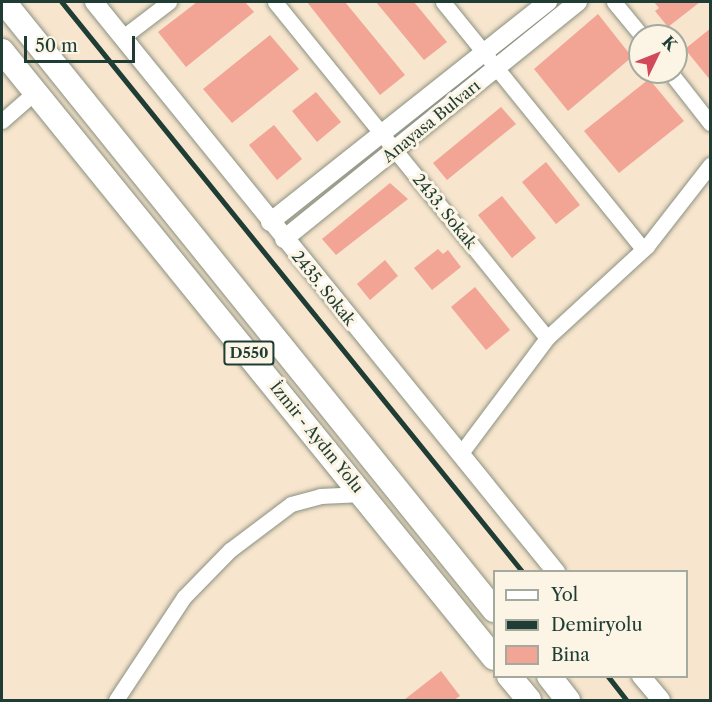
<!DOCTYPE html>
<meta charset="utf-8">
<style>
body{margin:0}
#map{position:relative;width:712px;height:702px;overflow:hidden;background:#f7e5cd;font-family:"Libre Caslon Text",serif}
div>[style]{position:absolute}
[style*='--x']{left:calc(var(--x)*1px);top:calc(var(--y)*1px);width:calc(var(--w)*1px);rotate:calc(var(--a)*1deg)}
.building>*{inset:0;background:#f2a495}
.roads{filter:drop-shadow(0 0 2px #8b9180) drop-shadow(0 0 2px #8b9180)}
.minor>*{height:15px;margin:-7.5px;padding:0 7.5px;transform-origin:7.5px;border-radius:7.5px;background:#fff}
.tertiary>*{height:18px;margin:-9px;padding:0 9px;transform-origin:9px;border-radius:9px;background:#fff}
.trunk>*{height:24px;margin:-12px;padding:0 12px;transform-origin:12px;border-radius:12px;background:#fff}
.rail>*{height:4.5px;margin:-2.25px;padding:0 2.25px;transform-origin:2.25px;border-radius:2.25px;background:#1f3d34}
span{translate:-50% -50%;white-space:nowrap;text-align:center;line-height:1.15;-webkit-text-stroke:6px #fcf5e5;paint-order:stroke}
.shield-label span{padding:2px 4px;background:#fcf5e5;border:2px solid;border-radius:4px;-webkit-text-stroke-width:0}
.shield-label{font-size:15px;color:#1f3d34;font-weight:700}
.street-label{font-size:16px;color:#1f3d34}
.frame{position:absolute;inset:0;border:3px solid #1f3d34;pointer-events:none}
.legend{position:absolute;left:493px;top:570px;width:195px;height:108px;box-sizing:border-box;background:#fcf5e5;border:2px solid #a4ab9e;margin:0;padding:8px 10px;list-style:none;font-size:18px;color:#1f3d34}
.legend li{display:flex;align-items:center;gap:12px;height:30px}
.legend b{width:30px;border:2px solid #a4ab9e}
.north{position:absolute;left:628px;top:24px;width:60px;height:60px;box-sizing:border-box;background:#fcf5e5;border:2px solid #a4ab9e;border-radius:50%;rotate:47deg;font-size:16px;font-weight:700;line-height:24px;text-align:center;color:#1f3d34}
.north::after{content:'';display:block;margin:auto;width:21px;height:27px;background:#d1495b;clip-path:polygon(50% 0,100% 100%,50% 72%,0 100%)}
.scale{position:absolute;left:24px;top:36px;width:111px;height:27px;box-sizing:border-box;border:3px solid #1f3d34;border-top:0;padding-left:8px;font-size:18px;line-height:21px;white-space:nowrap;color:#1f3d34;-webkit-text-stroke:4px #fcf5e5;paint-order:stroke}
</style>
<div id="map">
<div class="building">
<div style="clip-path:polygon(197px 2px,245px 2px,254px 12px,186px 67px,158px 32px)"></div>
<div style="clip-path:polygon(307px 2px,345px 2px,405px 75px,380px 95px)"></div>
<div style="clip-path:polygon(376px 2px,414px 2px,447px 42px,424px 60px)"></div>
<div style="clip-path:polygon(654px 2px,700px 2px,668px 27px,655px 11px,659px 8px)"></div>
<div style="clip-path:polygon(598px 14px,632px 57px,568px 111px,534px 69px)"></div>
<div style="clip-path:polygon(711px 28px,711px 81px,685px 49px)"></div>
<div style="clip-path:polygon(270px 35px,299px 69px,232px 123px,203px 89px)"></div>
<div style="clip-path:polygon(649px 79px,684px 121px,619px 173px,584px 131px)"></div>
<div style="clip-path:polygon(316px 92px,341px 122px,317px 142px,292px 111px)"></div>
<div style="clip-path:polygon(501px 107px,516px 124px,447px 180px,433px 163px)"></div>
<div style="clip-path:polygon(274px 125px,302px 159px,277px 180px,249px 145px)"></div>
<div style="clip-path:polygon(546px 162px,580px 205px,556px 224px,522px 182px)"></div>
<div style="clip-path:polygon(390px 183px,408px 199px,336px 255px,322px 239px)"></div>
<div style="clip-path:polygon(502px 196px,536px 238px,512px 258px,478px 215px)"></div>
<div style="clip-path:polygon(438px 249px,443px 254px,448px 250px,461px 267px,432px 290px,414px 268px)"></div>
<div style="clip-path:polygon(385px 260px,398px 276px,370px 300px,357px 284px)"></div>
<div style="clip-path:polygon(475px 287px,510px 330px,486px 350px,451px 307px)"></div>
<div style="clip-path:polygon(441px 671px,460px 696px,454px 700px,404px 700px)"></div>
</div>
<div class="roads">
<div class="minor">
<div style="--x:275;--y:2;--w:432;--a:51"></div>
<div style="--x:443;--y:2;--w:318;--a:51"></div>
<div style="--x:614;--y:2;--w:44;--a:50.5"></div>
<div style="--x:123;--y:37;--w:58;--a:-37.3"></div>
<div style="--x:670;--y:72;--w:65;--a:51.9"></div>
<div style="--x:2;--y:121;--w:45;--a:-41.4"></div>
<div style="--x:461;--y:453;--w:144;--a:-53.2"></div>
<div style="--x:547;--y:338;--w:136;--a:-42.6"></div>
<div style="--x:647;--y:246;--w:103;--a:-52.1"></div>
<div style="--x:116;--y:700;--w:123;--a:-56.6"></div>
<div style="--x:184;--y:597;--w:66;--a:-45.6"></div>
<div style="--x:230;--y:550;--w:76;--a:-37"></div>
<div style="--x:291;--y:504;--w:30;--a:-15"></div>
<div style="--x:320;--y:496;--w:42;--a:-2.7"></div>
</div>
<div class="tertiary">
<div style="--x:94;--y:2;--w:734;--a:50.97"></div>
<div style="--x:270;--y:222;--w:355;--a:-38.4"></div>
<div style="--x:284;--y:239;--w:378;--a:-38.9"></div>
<div style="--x:641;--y:676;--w:31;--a:50"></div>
</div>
<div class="trunk">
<div style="--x:4;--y:2;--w:781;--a:51.13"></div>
<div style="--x:2;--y:51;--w:781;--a:50.97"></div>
<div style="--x:509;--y:676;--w:31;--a:50"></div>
<div style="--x:549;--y:676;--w:31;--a:52"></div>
</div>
</div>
<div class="rail">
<div style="--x:62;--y:2;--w:733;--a:51.04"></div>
<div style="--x:608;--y:676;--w:31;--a:52"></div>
</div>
<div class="shield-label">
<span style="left:249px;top:353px">D550</span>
</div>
<div class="street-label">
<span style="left:431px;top:121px;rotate:-39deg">Anayasa Bulvarı</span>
<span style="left:445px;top:211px;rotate:51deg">2433. Sokak</span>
<span style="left:324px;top:288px;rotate:51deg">2435. Sokak</span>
<span style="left:317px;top:437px;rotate:51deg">İzmir - Aydın Yolu</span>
</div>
<div class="frame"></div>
<ul class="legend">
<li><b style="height:8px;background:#fff"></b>Yol</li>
<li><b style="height:8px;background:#1f3d34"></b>Demiryolu</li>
<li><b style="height:16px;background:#f2a495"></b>Bina</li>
</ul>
<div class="north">K</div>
<div class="scale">50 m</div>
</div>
